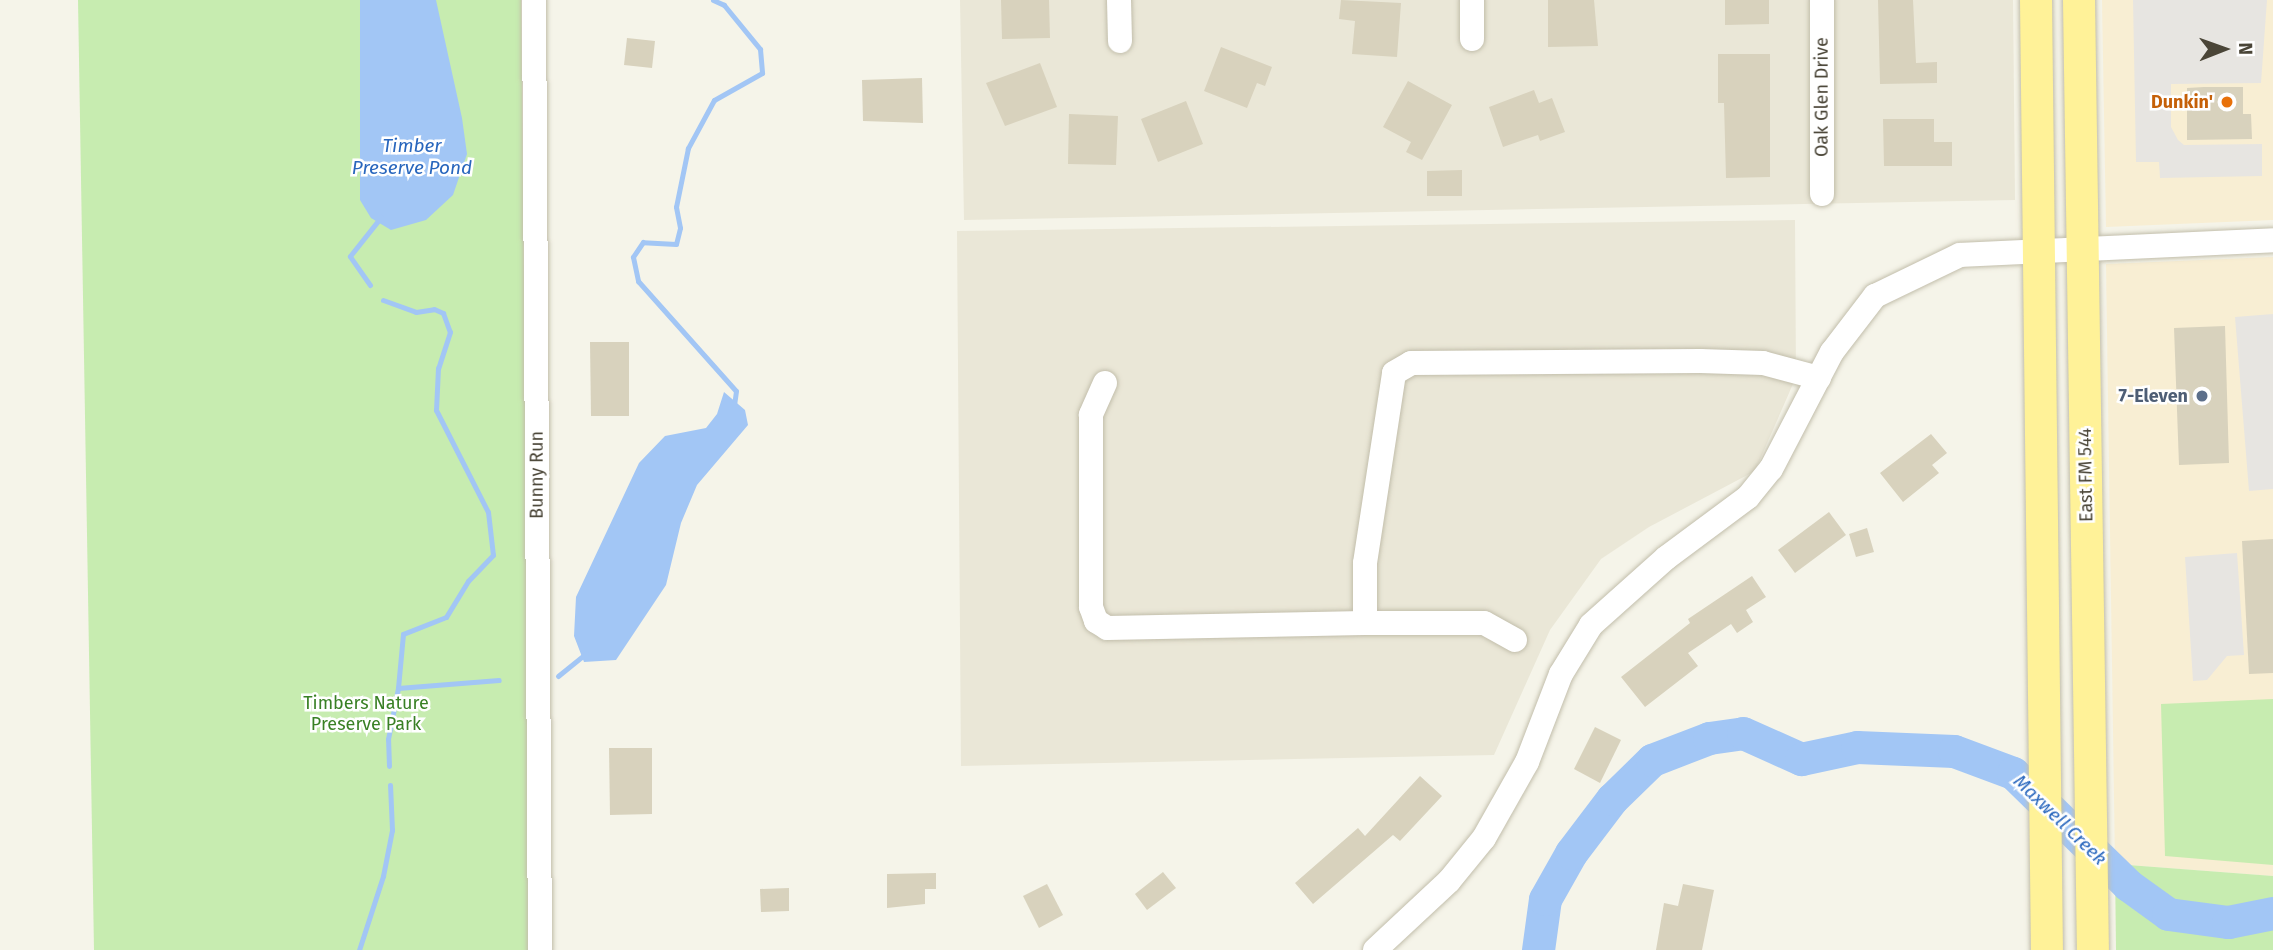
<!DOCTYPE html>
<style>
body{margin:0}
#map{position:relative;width:2273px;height:950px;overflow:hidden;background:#f5f4e9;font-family:"Fira Sans",sans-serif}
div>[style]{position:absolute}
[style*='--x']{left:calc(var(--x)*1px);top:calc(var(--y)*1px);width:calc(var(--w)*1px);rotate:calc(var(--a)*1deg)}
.residential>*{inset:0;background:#eae7d7}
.commercial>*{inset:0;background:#f8eed3}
.green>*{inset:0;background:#c7ecb0}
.parking>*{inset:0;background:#e7e5e1}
.water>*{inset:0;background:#a2c6f5}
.stream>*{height:5px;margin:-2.5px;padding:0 2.5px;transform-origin:2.5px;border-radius:2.5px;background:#a2c6f5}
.river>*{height:33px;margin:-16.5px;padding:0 16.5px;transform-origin:16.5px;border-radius:16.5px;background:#a2c6f5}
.building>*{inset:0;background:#d8d2bd}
.roads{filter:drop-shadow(0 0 2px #c2beab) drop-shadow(0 0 2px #c2beab)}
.minor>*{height:24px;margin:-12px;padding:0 12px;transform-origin:12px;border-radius:12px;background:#fff}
.major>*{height:32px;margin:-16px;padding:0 16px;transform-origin:16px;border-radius:16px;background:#fff298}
.dots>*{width:19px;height:19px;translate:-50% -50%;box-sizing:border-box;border:4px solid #fff;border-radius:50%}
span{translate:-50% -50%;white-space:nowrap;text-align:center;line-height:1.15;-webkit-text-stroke:5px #fff;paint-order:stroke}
.street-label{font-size:18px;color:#4a4537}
.food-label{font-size:18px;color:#c56008;font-weight:700}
.right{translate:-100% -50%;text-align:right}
.service-label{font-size:18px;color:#4e5e75;font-weight:700}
.park-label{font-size:18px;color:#398025}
.water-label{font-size:19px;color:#2866bd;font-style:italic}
.north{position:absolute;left:2189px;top:14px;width:70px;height:70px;-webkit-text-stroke:5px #fff;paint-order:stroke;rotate:89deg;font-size:19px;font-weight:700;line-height:28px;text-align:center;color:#4a4537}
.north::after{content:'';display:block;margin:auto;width:24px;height:32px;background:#4a4537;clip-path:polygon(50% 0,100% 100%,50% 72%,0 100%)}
</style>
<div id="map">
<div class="residential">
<div style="clip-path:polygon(960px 0,2013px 0,2015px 200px,964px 220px)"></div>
<div style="clip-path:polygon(1795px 220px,1796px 377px,1755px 471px,1649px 527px,1601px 559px,1550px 630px,1494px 755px,961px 766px,957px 231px)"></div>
</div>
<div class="commercial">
<div style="clip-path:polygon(2102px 0,2273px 0,2273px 220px,2106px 227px)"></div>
<div style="clip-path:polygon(2273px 257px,2273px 876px,2115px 864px,2106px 264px)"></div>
</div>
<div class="green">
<div style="clip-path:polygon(78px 0,521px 0,531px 950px,94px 950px)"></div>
<div style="clip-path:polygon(2273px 699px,2273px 865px,2165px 856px,2161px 704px)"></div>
<div style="clip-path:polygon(2115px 864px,2273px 876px,2273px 950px,2116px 950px)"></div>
</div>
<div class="parking">
<div style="clip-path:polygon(2133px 0,2267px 0,2261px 83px,2171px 84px,2171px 127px,2178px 140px,2184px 145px,2262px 144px,2262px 176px,2160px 178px,2159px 162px,2136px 162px)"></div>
<div style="clip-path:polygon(2273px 314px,2273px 489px,2249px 491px,2235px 317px)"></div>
<div style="clip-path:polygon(2237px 553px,2244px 655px,2227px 656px,2207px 680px,2193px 681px,2185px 557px)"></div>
</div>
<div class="water">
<div style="clip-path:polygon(360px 0,436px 0,462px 118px,467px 154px,453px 195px,426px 220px,391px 230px,371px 218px,360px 200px)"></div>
<div style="clip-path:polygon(724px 392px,745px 410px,748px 425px,697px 485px,681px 523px,666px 585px,616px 660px,584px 662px,574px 636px,576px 597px,639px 463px,665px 436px,706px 428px,717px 414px)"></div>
</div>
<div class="stream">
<div style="--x:713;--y:0;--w:12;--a:24"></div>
<div style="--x:724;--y:5;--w:57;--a:50.7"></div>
<div style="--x:760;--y:49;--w:24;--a:85"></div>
<div style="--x:762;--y:73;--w:55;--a:150.6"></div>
<div style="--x:714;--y:100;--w:55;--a:118.4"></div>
<div style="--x:688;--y:148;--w:60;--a:101.5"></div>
<div style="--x:676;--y:207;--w:21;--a:79"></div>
<div style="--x:680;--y:228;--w:16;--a:104"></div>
<div style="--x:676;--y:244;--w:33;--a:-177"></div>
<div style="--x:643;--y:242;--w:18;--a:124"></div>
<div style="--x:633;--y:257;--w:25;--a:78"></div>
<div style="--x:638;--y:281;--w:147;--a:48.3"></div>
<div style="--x:736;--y:391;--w:14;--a:98"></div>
<div style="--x:370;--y:285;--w:35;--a:-125"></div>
<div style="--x:350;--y:256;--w:50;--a:-51.5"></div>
<div style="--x:383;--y:300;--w:35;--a:20"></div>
<div style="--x:416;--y:312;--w:18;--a:-9"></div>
<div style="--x:434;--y:309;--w:10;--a:24"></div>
<div style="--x:443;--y:313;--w:20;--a:70"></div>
<div style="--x:450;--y:332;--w:38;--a:108"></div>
<div style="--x:438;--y:368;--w:42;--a:92.7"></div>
<div style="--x:436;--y:410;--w:114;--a:63"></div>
<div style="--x:488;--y:512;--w:43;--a:83.4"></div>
<div style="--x:493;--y:555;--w:36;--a:134"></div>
<div style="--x:468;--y:581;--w:42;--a:121.4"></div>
<div style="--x:446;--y:617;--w:46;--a:158.4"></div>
<div style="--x:403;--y:634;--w:54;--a:95.3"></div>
<div style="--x:558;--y:676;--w:36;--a:-39"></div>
<div style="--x:389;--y:766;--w:27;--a:-92"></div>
<div style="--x:388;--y:739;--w:52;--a:-78.9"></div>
<div style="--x:398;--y:688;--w:101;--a:-4.5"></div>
<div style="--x:359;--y:950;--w:78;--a:-72"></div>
<div style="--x:383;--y:876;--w:47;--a:-78.9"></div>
<div style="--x:392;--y:830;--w:45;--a:-92.5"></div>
</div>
<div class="river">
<div style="--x:1538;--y:950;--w:51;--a:-82.2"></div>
<div style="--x:1545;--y:899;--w:53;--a:-60.5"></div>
<div style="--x:1571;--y:853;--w:68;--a:-52.8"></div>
<div style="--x:1612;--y:799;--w:56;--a:-44.3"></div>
<div style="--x:1652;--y:760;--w:61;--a:-21.1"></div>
<div style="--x:1709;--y:738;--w:34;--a:-8"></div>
<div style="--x:1743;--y:733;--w:64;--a:24.1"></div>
<div style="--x:1801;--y:759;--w:57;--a:-12.1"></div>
<div style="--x:1857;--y:747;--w:97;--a:2.4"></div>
<div style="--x:1954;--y:751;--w:63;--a:20.4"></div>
<div style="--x:2013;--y:773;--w:161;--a:44.2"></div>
<div style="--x:2128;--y:885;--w:49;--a:35.9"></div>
<div style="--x:2168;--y:914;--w:61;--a:7.6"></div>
<div style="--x:2228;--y:922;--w:46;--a:-11.3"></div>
</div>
<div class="building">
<div style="clip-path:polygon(1001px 0,1049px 0,1050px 38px,1002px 39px)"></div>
<div style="clip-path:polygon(1341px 0,1401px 3px,1397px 57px,1352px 54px,1355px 21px,1339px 19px)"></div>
<div style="clip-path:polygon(1548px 0,1594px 0,1598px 46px,1548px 47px)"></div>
<div style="clip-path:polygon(1725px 0,1769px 0,1769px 24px,1725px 25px)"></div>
<div style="clip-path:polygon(1878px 0,1913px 0,1916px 63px,1937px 62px,1937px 83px,1880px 84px)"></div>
<div style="clip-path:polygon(627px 38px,655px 41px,652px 68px,624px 65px)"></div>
<div style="clip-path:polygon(1221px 47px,1272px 67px,1265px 86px,1257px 83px,1247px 108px,1204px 91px)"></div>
<div style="clip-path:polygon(1718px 54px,1770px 54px,1770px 177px,1726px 178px,1724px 103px,1718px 103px)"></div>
<div style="clip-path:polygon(1040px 63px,1057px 107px,1005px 126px,986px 83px)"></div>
<div style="clip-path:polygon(922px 78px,923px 123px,863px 121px,862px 80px)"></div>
<div style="clip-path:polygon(1408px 81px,1452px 105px,1422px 160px,1406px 152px,1411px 142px,1383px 127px)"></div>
<div style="clip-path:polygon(2204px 87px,2243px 87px,2243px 114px,2251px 114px,2252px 139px,2187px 140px,2187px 88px)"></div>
<div style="clip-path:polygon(1534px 90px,1539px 103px,1552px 98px,1565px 132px,1540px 141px,1538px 135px,1503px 147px,1489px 107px)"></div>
<div style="clip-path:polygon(1186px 101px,1203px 144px,1158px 162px,1141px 119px)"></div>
<div style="clip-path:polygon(1069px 114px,1118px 116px,1116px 165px,1068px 164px)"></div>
<div style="clip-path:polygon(1883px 119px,1934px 119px,1934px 142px,1952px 142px,1952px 166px,1884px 166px)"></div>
<div style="clip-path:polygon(1462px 170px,1462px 196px,1427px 196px,1427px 171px)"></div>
<div style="clip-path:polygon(2225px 326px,2229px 463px,2179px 465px,2174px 328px)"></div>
<div style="clip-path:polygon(590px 342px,629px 342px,629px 416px,591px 416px)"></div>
<div style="clip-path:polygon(1931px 434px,1947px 453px,1932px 465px,1939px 473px,1903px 502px,1880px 473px)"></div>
<div style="clip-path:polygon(1829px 512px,1846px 535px,1795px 573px,1778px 550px)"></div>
<div style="clip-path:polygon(1867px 528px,1874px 552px,1856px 557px,1849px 534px)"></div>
<div style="clip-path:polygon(2273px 539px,2273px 673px,2249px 674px,2242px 541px)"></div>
<div style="clip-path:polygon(1752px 576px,1766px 597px,1746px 610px,1753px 622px,1737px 633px,1731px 624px,1688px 653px,1698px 666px,1645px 707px,1621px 677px,1690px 623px,1688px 619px)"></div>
<div style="clip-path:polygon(1595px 727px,1621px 740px,1600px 783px,1574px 769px)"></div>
<div style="clip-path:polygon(609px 748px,652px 748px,652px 814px,610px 815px)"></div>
<div style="clip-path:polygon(1420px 776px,1442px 796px,1400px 841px,1393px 835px,1313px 904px,1295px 883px,1358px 828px,1365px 836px)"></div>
<div style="clip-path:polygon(1163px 872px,1176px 888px,1147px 910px,1135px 894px)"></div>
<div style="clip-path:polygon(936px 873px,936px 889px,925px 889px,925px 904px,887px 908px,887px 874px)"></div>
<div style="clip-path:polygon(1047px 884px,1063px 915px,1039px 928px,1023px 896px)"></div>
<div style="clip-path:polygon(1683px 884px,1714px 890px,1702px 950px,1656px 950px,1664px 903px,1678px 906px)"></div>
<div style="clip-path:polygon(789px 888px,789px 911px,761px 912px,760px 889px)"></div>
</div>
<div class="roads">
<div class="minor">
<div style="--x:534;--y:0;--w:950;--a:89.64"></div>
<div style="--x:1119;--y:0;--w:41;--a:88.6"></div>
<div style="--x:1472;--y:39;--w:39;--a:-90"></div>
<div style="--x:1822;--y:194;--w:194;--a:-90"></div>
<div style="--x:1105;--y:383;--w:35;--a:114"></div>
<div style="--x:1091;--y:415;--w:192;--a:90"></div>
<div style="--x:1091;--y:607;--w:15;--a:70"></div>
<div style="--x:1096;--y:621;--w:13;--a:32"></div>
<div style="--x:1107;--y:628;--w:258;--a:-1.1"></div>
<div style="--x:1515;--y:640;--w:35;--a:-151"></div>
<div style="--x:1484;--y:623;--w:119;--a:180"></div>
<div style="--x:1365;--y:623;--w:60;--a:-90"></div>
<div style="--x:1365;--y:563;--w:192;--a:-81.3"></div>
<div style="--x:1394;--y:373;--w:20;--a:-30"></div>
<div style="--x:1411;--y:363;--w:289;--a:-0.4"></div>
<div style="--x:1700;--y:361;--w:63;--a:1.8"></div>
<div style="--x:1763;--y:363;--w:58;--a:15"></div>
<div style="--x:1375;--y:950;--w:101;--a:-43"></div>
<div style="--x:1449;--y:881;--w:55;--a:-50.9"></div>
<div style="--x:1484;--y:838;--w:87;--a:-60.5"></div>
<div style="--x:1527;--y:762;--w:94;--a:-68.9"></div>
<div style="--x:1561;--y:674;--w:57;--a:-58.5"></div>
<div style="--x:1591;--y:625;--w:101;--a:-41.8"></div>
<div style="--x:1666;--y:558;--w:102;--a:-36.6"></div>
<div style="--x:1748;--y:497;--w:36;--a:-51"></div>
<div style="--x:1771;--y:469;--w:132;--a:-62.5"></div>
<div style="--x:1832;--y:352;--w:71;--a:-52.5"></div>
<div style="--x:1875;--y:296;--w:94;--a:-25.8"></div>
<div style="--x:1960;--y:255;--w:313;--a:-2.7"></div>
</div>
<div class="major">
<div style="--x:2036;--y:0;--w:950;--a:89.34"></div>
<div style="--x:2079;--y:0;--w:950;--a:89.16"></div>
</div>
</div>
<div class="dots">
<div style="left:2227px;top:102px;background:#e8710a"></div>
<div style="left:2202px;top:396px;background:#5c6f8a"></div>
</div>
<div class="street-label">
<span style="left:1822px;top:97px;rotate:-90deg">Oak Glen Drive</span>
<span style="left:537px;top:475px;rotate:-90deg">Bunny Run</span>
<span style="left:2086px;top:475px;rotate:-91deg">East FM 544</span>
</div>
<div class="food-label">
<span class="right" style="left:2213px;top:102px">Dunkin'</span>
</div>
<div class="service-label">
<span class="right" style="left:2188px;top:396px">7-Eleven</span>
</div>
<div class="park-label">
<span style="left:366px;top:714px">Timbers Nature<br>Preserve Park</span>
</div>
<div class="water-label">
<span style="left:412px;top:157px">Timber<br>Preserve Pond</span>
<span style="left:2060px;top:820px;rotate:44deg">Maxwell Creek</span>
</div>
<div class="north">N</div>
</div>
